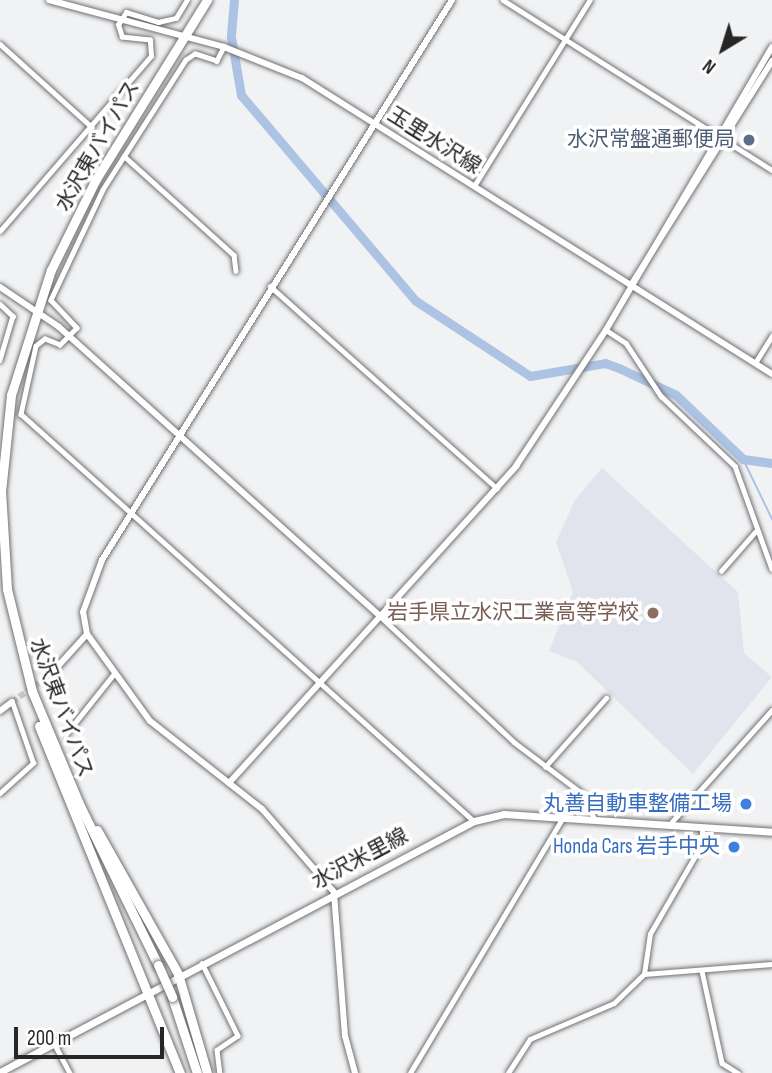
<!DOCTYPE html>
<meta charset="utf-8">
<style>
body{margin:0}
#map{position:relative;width:772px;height:1073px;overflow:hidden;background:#f1f2f4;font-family:"Sofia Sans Condensed","Noto Sans JP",sans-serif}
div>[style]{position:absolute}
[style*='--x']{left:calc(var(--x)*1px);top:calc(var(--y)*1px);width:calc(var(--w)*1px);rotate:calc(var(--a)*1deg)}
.built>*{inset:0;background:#e2e4ed}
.stream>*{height:2px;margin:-1px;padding:0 1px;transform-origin:1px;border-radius:1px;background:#adc3e4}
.river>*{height:9px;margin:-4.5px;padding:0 4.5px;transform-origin:4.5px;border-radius:4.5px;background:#adc3e4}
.secondary-tunnel>*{height:6px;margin-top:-3px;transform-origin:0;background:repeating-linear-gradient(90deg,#c8c9cb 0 6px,transparent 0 9px)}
.roads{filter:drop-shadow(0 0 2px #717173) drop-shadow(0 0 2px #717173)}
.street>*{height:4.5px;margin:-2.25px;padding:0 2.25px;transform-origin:2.25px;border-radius:2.25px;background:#fff}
.secondary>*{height:6px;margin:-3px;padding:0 3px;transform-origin:3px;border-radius:3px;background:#fff}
.primary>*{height:7px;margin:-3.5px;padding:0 3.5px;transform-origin:3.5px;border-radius:3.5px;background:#fff}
.highway>*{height:9px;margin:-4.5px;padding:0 4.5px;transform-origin:4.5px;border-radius:4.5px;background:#fff}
.bridges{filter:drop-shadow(0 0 2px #717173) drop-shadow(0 0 2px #717173)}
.highway-bridge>*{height:9px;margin:-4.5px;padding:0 4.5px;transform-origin:4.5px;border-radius:4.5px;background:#fff}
.dots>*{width:19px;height:19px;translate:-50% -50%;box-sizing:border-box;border:4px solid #fff;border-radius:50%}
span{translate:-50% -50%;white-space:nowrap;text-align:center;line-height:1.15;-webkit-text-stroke:7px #fff;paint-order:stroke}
.service-label{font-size:21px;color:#4e5e75}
.right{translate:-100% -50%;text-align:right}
.street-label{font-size:21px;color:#262627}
.education-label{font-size:21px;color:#785e54}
.shop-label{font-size:21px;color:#366cbe}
.north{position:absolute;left:688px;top:14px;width:70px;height:70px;-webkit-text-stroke:5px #fff;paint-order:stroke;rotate:218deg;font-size:19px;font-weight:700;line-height:28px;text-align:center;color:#262627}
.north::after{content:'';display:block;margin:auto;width:24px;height:32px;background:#262627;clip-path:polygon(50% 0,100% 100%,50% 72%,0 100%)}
.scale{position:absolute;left:14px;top:1027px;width:150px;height:32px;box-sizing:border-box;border:4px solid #262627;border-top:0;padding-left:9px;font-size:21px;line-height:24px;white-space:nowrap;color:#262627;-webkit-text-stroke:5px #fff;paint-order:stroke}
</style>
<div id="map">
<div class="built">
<div style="clip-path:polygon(602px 468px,738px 592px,744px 653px,772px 677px,693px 774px,577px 662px,549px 651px,573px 592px,556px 542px,575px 500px)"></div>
</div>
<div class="stream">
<div style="--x:743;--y:459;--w:67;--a:64.2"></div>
</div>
<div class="river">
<div style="--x:234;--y:0;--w:37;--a:95"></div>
<div style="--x:231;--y:37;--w:59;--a:80.2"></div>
<div style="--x:241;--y:95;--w:270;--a:49.7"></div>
<div style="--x:416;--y:301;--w:136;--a:33.3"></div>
<div style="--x:530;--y:376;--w:76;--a:-9.8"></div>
<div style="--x:605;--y:363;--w:15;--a:20"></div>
<div style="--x:619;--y:368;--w:63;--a:25.3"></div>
<div style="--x:676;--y:395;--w:93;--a:43.7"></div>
<div style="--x:743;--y:459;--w:29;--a:8"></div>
</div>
<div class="secondary-tunnel">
<div style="--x:12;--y:702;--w:47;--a:-35.4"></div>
</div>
<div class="roads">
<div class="street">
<div style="--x:503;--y:0;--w:318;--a:32.3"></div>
<div style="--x:0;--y:44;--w:124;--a:42.1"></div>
<div style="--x:224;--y:47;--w:16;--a:117"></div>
<div style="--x:217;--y:61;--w:23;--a:-162"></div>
<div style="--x:195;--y:54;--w:11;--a:146"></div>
<div style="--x:186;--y:60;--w:154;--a:122.6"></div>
<div style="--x:103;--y:190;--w:122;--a:115.3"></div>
<div style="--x:51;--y:300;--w:38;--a:47"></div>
<div style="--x:77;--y:328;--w:24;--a:135"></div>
<div style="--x:60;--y:345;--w:16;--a:-158"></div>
<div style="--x:45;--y:339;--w:11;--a:142"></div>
<div style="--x:36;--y:346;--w:70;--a:102.4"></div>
<div style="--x:21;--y:414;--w:609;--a:41.94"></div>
<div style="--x:124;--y:156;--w:148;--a:42"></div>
<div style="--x:234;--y:255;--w:16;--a:83"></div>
<div style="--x:474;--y:186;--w:219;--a:-58.1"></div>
<div style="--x:0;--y:231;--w:231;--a:-49.2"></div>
<div style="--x:151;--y:56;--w:16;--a:-94"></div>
<div style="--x:150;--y:40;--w:28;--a:-174"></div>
<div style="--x:122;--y:37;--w:13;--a:-108"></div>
<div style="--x:118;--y:25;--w:15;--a:-58"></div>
<div style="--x:126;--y:12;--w:34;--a:17"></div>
<div style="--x:158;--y:22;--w:18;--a:-13"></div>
<div style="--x:176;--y:18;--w:21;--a:-59"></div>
<div style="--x:270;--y:286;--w:304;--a:41.7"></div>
<div style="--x:0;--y:304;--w:18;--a:43"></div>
<div style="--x:13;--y:316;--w:46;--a:106.5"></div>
<div style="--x:606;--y:330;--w:24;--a:33"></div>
<div style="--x:626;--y:343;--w:64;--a:56.6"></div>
<div style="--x:661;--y:396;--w:102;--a:43.4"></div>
<div style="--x:735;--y:466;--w:109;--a:70.2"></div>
<div style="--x:755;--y:363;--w:32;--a:-58"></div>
<div style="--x:721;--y:571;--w:52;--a:-48.9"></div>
<div style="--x:380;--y:616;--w:184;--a:43.2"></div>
<div style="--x:514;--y:742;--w:86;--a:37"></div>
<div style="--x:583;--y:794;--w:26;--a:65"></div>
<div style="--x:66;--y:734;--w:75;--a:-51.5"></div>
<div style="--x:545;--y:767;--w:92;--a:-48.5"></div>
<div style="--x:0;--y:793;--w:45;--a:-42.3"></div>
<div style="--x:33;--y:763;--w:65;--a:-109"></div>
<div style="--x:670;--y:824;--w:153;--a:-48.2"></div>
<div style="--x:202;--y:963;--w:81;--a:63.7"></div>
<div style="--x:238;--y:1036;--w:25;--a:146"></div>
<div style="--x:217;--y:1050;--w:23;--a:83"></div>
<div style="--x:702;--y:971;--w:94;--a:77.7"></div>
<div style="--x:722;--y:1063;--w:19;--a:32"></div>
<div style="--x:644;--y:974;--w:128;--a:-4.5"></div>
<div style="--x:54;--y:1043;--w:34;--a:62"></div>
<div style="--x:410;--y:1073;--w:296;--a:-59.1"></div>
<div style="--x:508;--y:1073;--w:40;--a:-57.1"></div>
<div style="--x:530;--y:1039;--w:91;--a:-23.2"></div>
<div style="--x:614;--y:1003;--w:42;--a:-44"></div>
<div style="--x:644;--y:974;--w:40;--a:-81.5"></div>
<div style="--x:650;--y:934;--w:104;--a:-60"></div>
<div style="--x:702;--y:844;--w:16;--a:-90"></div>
</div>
<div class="secondary">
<div style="--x:49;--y:0;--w:181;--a:15"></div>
<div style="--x:224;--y:47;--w:84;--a:21.7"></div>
<div style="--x:302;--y:78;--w:555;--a:32.2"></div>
<div style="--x:631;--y:285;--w:265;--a:-57.8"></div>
<div style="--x:0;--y:287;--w:71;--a:34.1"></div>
<div style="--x:59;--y:327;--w:432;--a:42"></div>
<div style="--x:50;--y:675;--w:55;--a:-47.9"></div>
<div style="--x:0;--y:711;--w:15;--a:-37"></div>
<div style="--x:229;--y:783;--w:428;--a:-47.8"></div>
<div style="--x:516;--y:466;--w:163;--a:-56.5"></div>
<div style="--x:606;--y:330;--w:328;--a:-59.6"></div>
<div style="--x:355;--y:1073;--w:38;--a:-105"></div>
<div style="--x:345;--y:1036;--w:144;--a:-94.4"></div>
<div style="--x:334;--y:892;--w:110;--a:-130.9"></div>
<div style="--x:262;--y:809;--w:142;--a:-141.8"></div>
<div style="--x:150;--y:721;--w:107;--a:-125.9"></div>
<div style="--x:87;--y:634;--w:22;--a:-100"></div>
<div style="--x:83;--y:612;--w:55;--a:-69.9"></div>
<div style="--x:102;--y:560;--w:660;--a:-57.99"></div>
</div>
<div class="primary">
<div style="--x:0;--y:1072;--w:536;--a:-27.9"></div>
<div style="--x:474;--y:821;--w:31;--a:-13"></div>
<div style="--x:504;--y:814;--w:269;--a:3.8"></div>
</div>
<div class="highway">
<div style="--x:39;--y:726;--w:375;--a:67.9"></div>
<div style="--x:97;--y:830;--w:165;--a:60.6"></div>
<div style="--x:178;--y:974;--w:103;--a:73.7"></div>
<div style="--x:158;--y:965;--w:177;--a:-116.1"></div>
<div style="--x:80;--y:806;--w:125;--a:-112.7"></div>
<div style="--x:32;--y:691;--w:105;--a:-103.8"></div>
<div style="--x:7;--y:589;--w:97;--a:-93.5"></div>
<div style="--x:1;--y:492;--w:98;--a:-84.1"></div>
<div style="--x:11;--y:395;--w:131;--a:-72.3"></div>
<div style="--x:51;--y:270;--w:102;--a:-63.7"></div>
<div style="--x:96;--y:179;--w:211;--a:-58.2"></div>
<div style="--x:172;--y:997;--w:80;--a:71.8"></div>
</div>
</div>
<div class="bridges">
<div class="highway-bridge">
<div style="--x:158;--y:965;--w:35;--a:66"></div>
</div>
</div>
<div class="dots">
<div style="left:749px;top:140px;background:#5c6f8a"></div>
<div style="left:653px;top:613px;background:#8d6e63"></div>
<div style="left:746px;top:804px;background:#3f7fe0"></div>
<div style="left:734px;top:847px;background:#3f7fe0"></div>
</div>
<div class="service-label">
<span class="right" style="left:735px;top:140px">水沢常盤通郵便局</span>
</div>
<div class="street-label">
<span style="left:434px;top:141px;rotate:32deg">玉里水沢線</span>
<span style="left:98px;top:146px;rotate:-60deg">水沢東バイパス</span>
<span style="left:61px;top:708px;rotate:70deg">水沢東バイパス</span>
<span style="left:360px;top:859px;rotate:-28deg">水沢米里線</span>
</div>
<div class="education-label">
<span class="right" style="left:639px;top:613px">岩手県立水沢工業高等学校</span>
</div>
<div class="shop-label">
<span class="right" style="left:732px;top:804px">丸善自動車整備工場</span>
<span class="right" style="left:720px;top:847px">Honda Cars 岩手中央</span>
</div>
<div class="north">N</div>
<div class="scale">200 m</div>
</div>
